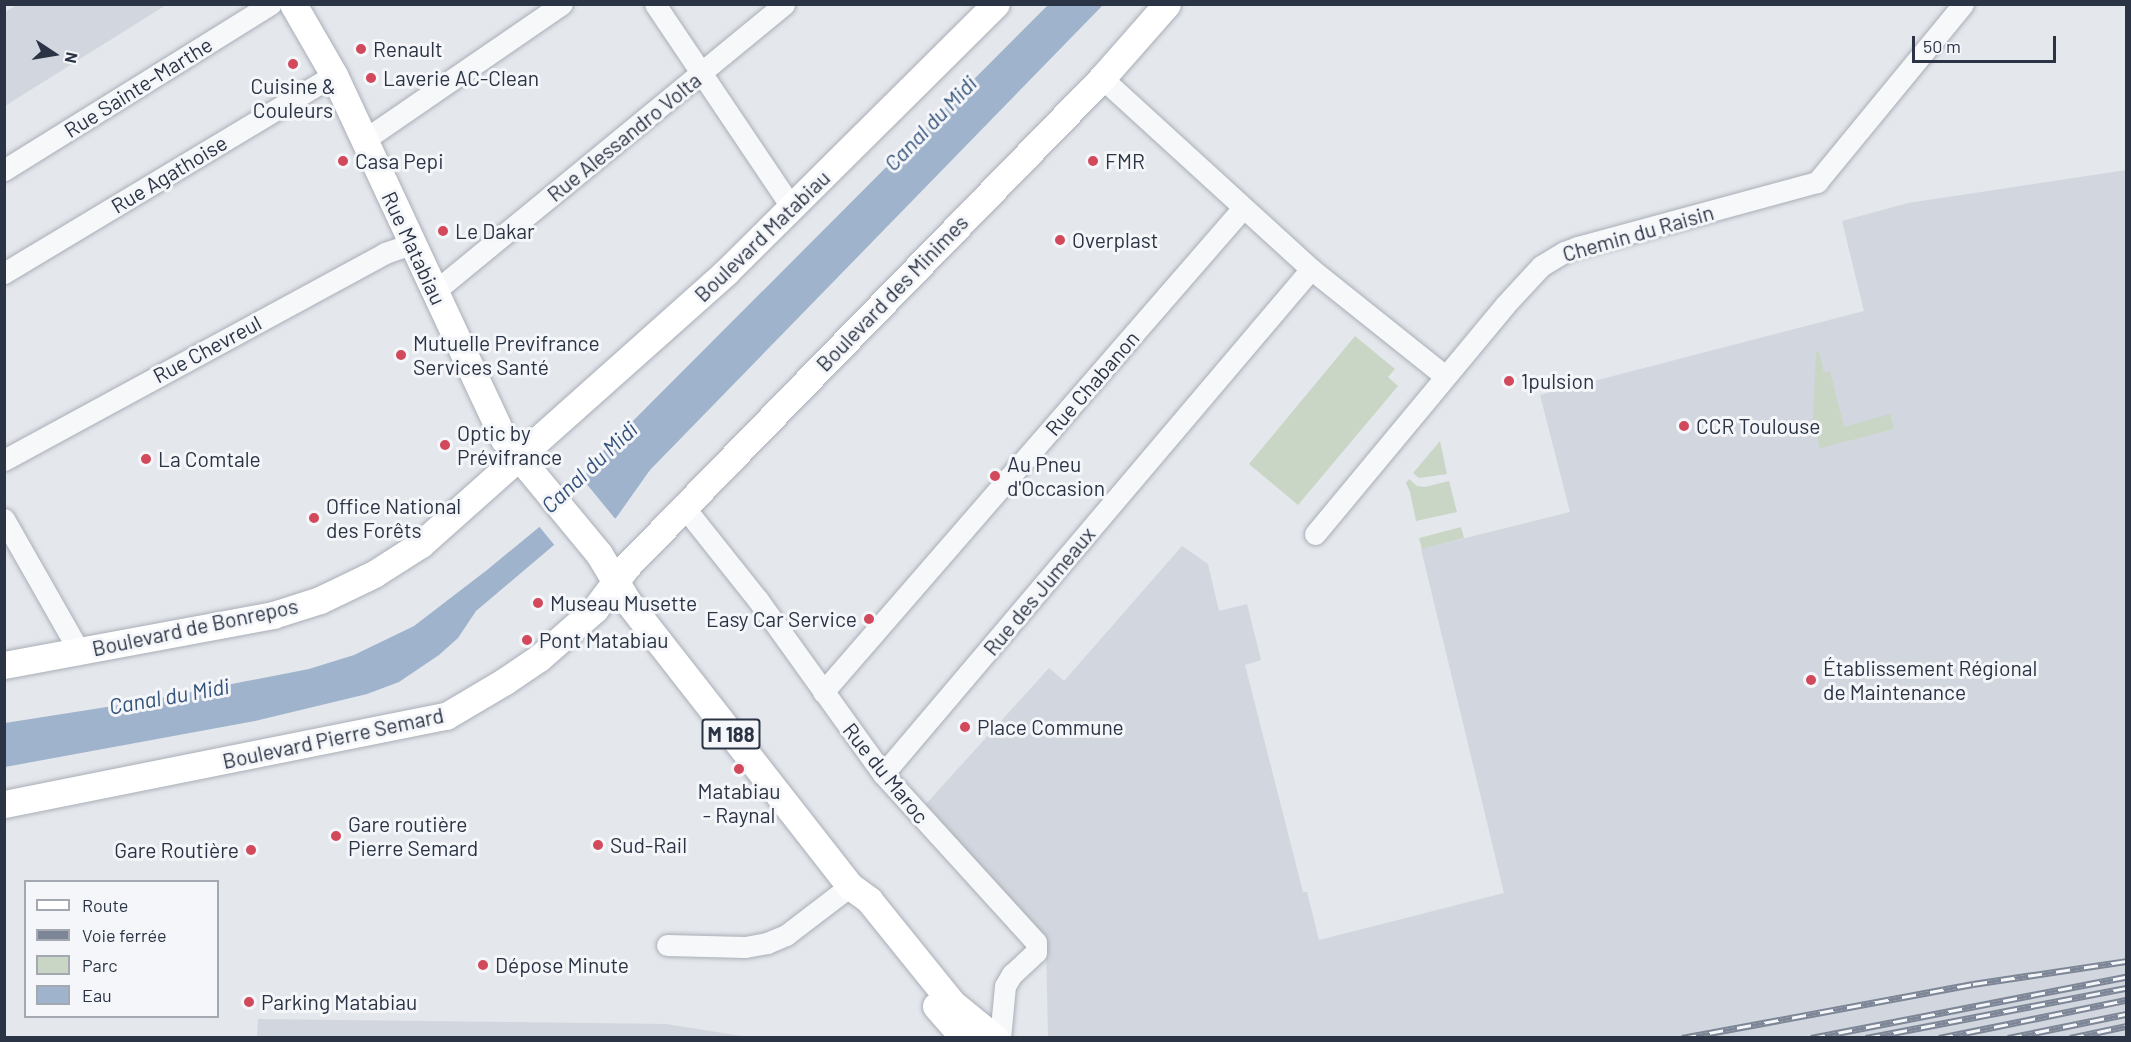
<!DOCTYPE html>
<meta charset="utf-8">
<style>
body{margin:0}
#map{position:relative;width:2131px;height:1042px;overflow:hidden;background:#e4e7ec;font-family:Barlow,sans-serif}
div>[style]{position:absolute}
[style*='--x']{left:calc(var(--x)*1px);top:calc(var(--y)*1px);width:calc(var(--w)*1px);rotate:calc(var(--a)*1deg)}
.built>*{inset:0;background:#d2d6de}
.green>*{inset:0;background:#c9d6c5}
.water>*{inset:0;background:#9fb4cc}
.pier>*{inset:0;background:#e4e7ec}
.roads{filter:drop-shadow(0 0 2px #a9aeb7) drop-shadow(0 0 2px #a9aeb7)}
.minor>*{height:21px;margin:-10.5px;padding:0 10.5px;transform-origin:10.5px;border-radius:10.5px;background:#f7f8fa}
.major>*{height:27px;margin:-13.5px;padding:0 13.5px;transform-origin:13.5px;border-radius:13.5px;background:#fff}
.rail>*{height:7px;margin-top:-3.5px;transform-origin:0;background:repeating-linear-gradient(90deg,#f4f6f9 0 14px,#7d8696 0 28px);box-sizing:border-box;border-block:2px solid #7d8696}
.dots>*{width:16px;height:16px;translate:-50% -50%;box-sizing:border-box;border:3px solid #f4f6f9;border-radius:50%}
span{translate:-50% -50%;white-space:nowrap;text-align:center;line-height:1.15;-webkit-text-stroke:6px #f4f6f9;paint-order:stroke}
.shield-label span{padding:2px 4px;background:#f4f6f9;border:2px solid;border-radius:4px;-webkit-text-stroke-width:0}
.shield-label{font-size:20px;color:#2b3445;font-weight:700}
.poi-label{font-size:21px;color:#2b3445}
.left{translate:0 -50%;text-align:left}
.right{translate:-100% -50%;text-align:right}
.street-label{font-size:21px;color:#2b3445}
.water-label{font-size:22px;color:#34527a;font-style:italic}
.frame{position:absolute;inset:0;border:6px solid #2b3445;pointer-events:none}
.legend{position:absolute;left:24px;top:880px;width:195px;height:138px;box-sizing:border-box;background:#f4f6f9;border:2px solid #a4a8b1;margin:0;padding:8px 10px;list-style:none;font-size:18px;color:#2b3445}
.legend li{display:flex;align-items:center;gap:12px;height:30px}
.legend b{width:30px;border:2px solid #a4a8b1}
.north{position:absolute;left:24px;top:24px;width:60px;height:60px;-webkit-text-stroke:4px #f4f6f9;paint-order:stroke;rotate:102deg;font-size:16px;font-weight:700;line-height:24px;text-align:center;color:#2b3445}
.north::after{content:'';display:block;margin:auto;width:21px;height:27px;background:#2b3445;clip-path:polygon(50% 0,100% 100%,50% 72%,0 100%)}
.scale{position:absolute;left:1912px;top:36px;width:144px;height:27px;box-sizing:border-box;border:3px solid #2b3445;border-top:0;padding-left:8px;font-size:18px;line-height:21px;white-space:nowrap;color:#2b3445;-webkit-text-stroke:4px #f4f6f9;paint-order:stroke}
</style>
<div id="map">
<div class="built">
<div style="clip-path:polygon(17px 5px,17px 4px,166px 5px,5px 106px,5px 12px)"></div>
<div style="clip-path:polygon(2126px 170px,2126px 1037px,1048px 1037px,1046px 942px,926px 804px,1049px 668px,1064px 681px,1182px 546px,1208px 564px,1219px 611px,1247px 604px,1261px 660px,1245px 665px,1303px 892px,1307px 892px,1319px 940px,1504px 893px,1421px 549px,1570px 512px,1540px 395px,1864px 311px,1842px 221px,1908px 203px)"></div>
<div style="clip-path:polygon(258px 1019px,666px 1024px,748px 1037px,257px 1038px)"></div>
</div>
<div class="green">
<div style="clip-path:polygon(1355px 336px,1395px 369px,1388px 377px,1398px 386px,1298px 505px,1249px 464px)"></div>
<div style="clip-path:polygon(1819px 351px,1824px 373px,1830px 371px,1844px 427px,1890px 414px,1894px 429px,1820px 448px,1813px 421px,1816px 352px)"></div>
<div style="clip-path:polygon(1440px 441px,1447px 474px,1419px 478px,1413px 473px)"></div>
<div style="clip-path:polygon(1409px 479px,1417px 486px,1425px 487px,1449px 481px,1457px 512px,1416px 521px,1410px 492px,1406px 483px)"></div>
<div style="clip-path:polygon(1461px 527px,1464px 538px,1422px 549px,1419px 538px)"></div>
</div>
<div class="water">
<div style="clip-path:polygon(1048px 5px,1103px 5px,650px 470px,616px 518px,554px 545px,476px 611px,458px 638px,439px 655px,399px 682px,367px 694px,255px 721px,5px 767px,5px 723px,145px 701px,309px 669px,354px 655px,414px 626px,487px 570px,577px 496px,591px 463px)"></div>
</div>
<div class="pier">
<div style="clip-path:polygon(580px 476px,617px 521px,556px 547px,538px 525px,575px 494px)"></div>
</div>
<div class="roads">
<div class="minor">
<div style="--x:655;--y:4;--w:246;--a:56.1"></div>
<div style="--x:1102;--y:78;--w:283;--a:42.4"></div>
<div style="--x:1311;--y:269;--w:171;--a:38.6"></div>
<div style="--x:364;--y:140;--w:240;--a:-34.5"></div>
<div style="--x:4;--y:170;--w:314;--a:-31.9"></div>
<div style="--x:4;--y:273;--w:385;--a:-31"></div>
<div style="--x:434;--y:292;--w:453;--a:-39.4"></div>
<div style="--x:4;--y:460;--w:434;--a:-28.5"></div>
<div style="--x:385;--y:253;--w:28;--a:-19"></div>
<div style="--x:684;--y:507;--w:119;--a:51.5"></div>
<div style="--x:758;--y:600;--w:214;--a:54.3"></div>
<div style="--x:883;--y:774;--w:227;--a:47.7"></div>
<div style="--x:1036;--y:942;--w:10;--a:90"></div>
<div style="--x:1036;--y:952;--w:33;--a:137"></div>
<div style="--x:1012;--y:974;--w:14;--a:120"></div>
<div style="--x:1005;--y:986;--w:52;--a:95.5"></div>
<div style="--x:4;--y:519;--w:152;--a:60.4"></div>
<div style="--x:1315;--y:534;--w:298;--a:-50.3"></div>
<div style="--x:1505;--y:305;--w:53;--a:-47.3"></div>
<div style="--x:1541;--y:266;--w:27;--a:-31"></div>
<div style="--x:1564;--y:252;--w:15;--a:-20"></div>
<div style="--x:1578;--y:247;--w:248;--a:-15.2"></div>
<div style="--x:1817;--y:182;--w:230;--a:-50.6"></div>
<div style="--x:823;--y:692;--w:639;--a:-49.06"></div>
<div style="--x:883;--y:774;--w:662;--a:-49.72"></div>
<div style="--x:667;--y:945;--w:78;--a:1.5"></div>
<div style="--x:745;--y:947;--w:22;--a:-10"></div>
<div style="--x:767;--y:943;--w:21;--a:-23"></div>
<div style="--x:786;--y:935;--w:81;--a:-37.4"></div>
</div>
<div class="major">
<div style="--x:293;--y:4;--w:82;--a:60"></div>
<div style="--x:334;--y:75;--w:402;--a:65"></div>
<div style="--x:504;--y:439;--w:149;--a:50.4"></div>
<div style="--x:599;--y:554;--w:56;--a:58.9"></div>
<div style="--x:628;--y:602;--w:360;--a:52"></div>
<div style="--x:850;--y:886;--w:24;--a:36"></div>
<div style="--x:869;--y:900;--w:132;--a:51.1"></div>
<div style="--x:952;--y:1003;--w:55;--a:39.1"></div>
<div style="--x:4;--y:665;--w:274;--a:-10.5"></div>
<div style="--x:273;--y:615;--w:49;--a:-17.7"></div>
<div style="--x:320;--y:600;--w:60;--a:-25.7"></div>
<div style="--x:374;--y:574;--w:56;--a:-32.6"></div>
<div style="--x:421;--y:544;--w:409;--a:-41.7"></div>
<div style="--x:726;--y:272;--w:380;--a:-44.8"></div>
<div style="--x:4;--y:804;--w:451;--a:-11.3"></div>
<div style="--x:446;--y:716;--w:69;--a:-30.7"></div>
<div style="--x:505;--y:681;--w:41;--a:-34.1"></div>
<div style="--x:539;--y:658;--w:74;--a:-41.2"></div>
<div style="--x:595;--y:609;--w:54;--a:-53.3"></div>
<div style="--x:627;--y:566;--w:681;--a:-45.77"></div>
<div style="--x:1102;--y:78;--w:98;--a:-48.7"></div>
<div style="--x:936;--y:1006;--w:43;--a:48.8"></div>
</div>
</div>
<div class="rail">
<div style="--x:1682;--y:1038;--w:296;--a:-10.5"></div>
<div style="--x:1973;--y:984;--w:155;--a:-8.5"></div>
<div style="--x:1811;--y:1038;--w:321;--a:-11"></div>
<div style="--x:1866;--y:1038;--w:265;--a:-10.9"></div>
<div style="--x:1939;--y:1038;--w:191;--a:-11.5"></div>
<div style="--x:2008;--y:1038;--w:120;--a:-11.5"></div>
<div style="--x:2070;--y:1038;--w:57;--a:-12.1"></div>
</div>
<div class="dots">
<div style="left:361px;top:49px;background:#d1495b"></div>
<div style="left:293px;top:64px;background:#d1495b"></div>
<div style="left:371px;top:78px;background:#d1495b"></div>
<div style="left:343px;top:161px;background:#d1495b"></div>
<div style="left:1093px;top:161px;background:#d1495b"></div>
<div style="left:443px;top:231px;background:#d1495b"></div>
<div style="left:1060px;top:240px;background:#d1495b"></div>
<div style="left:401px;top:355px;background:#d1495b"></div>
<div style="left:1509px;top:381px;background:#d1495b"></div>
<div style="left:1684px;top:426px;background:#d1495b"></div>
<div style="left:445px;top:445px;background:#d1495b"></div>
<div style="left:146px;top:459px;background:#d1495b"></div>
<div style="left:995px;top:476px;background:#d1495b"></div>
<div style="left:314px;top:518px;background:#d1495b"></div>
<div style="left:538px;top:603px;background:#d1495b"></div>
<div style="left:869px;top:619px;background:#d1495b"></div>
<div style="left:527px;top:640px;background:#d1495b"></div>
<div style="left:1811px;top:680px;background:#d1495b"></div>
<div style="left:965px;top:727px;background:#d1495b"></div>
<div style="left:739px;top:769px;background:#d1495b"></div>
<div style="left:336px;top:836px;background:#d1495b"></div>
<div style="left:598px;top:845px;background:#d1495b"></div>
<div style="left:251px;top:850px;background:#d1495b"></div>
<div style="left:483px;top:965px;background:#d1495b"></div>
<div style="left:249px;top:1002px;background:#d1495b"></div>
</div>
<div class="shield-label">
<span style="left:731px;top:734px">M 188</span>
</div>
<div class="poi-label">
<span class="left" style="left:373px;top:49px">Renault</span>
<span class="left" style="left:383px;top:78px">Laverie AC-Clean</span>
<span style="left:293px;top:98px">Cuisine &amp;<br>Couleurs</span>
<span class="left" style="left:355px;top:161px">Casa Pepi</span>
<span class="left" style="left:1105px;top:161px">FMR</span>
<span class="left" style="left:455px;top:231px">Le Dakar</span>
<span class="left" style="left:1072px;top:240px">Overplast</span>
<span class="left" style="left:413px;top:355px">Mutuelle Previfrance<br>Services Santé</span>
<span class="left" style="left:1521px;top:381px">1pulsion</span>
<span class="left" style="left:1696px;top:426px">CCR Toulouse</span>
<span class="left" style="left:457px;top:445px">Optic by<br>Prévifrance</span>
<span class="left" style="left:158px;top:459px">La Comtale</span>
<span class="left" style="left:1007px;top:476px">Au Pneu<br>d'Occasion</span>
<span class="left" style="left:326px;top:518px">Office National<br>des Forêts</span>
<span class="left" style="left:550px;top:603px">Museau Musette</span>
<span class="right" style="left:857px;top:619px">Easy Car Service</span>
<span class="left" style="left:539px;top:640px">Pont Matabiau</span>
<span class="left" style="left:1823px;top:680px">Établissement Régional<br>de Maintenance</span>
<span class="left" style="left:977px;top:727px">Place Commune</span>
<span style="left:739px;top:803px">Matabiau<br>- Raynal</span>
<span class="left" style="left:348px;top:836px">Gare routière<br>Pierre Semard</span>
<span class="left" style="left:610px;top:845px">Sud-Rail</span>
<span class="right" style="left:239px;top:850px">Gare Routière</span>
<span class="left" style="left:495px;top:965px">Dépose Minute</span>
<span class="left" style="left:261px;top:1002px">Parking Matabiau</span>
</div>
<div class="street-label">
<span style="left:138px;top:87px;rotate:-32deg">Rue Sainte-Marthe</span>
<span style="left:624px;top:137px;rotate:-39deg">Rue Alessandro Volta</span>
<span style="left:169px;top:174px;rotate:-31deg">Rue Agathoise</span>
<span style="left:1638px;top:233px;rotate:-16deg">Chemin du Raisin</span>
<span style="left:762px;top:236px;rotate:-44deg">Boulevard Matabiau</span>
<span style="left:414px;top:248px;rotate:65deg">Rue Matabiau</span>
<span style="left:892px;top:293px;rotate:-46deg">Boulevard des Minimes</span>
<span style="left:207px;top:349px;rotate:-28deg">Rue Chevreul</span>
<span style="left:1092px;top:383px;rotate:-49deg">Rue Chabanon</span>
<span style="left:1039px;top:591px;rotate:-50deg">Rue des Jumeaux</span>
<span style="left:195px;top:627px;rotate:-12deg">Boulevard de Bonrepos</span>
<span style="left:333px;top:738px;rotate:-12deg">Boulevard Pierre Semard</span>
<span style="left:886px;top:773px;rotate:51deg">Rue du Maroc</span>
</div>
<div class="water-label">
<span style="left:930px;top:123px;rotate:-46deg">Canal du Midi</span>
<span style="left:589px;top:467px;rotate:-43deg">Canal du Midi</span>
<span style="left:169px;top:696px;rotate:-10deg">Canal du Midi</span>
</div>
<div class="frame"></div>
<ul class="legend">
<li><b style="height:8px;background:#fff"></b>Route</li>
<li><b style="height:8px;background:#7d8696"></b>Voie ferrée</li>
<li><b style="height:16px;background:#c9d6c5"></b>Parc</li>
<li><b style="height:16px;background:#9fb4cc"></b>Eau</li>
</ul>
<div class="north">N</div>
<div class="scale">50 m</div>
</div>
